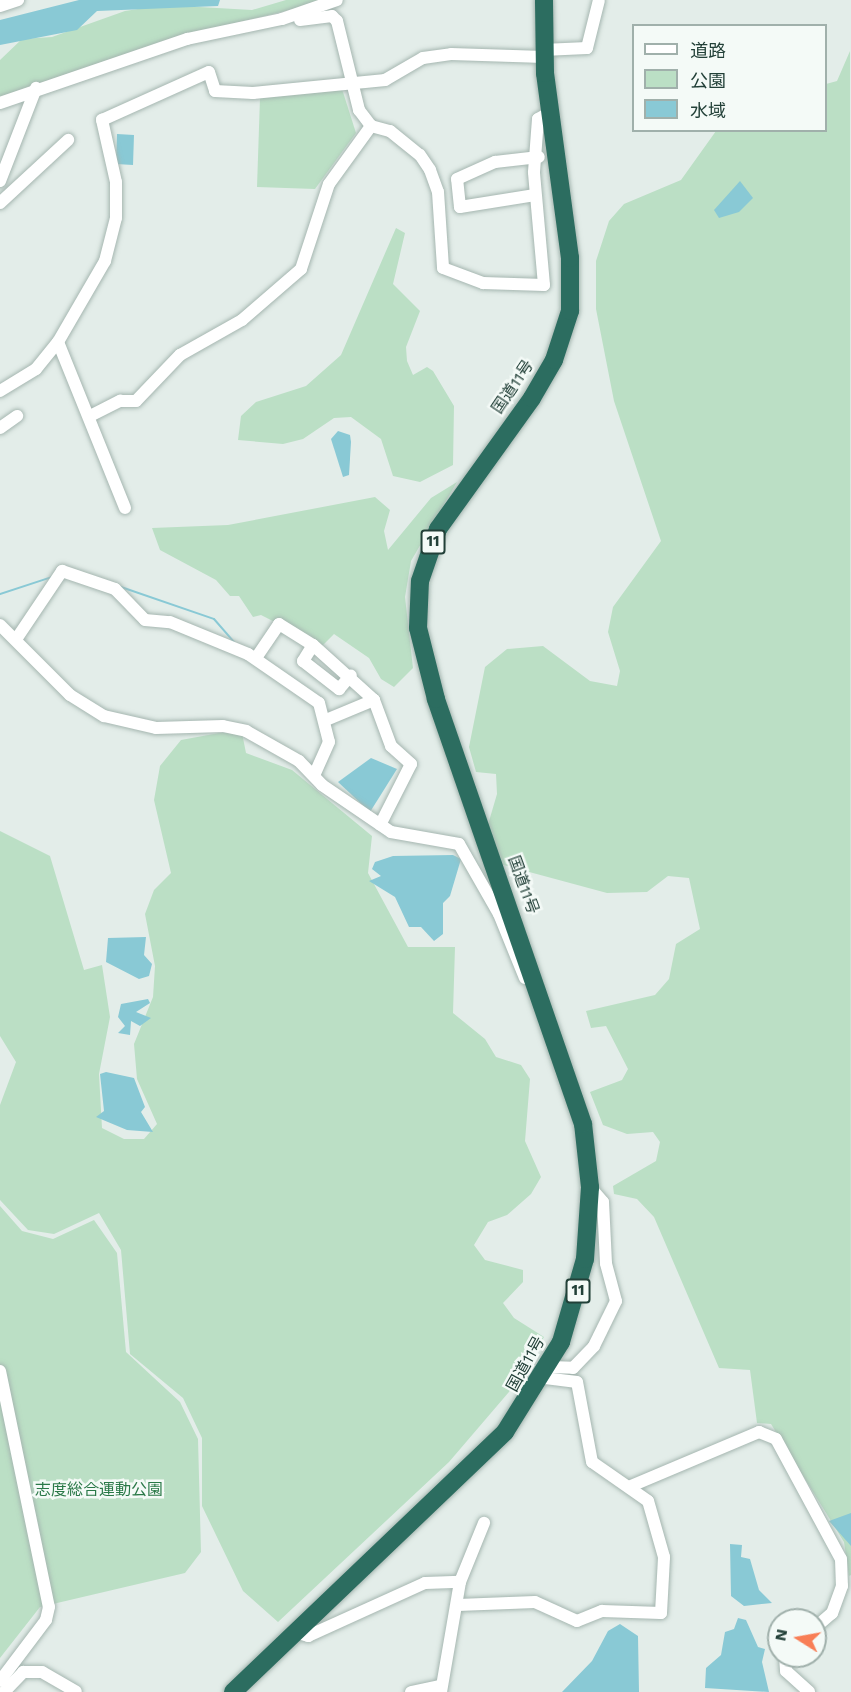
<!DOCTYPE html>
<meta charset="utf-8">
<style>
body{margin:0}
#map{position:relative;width:851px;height:1692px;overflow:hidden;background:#e3ede9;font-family:"Work Sans","Noto Sans JP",sans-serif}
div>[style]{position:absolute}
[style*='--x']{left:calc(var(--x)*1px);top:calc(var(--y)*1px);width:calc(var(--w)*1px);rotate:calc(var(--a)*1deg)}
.green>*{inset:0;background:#bbdfc5}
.water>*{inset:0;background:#89c9d5}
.stream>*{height:2px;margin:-1px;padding:0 1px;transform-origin:1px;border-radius:1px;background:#89c9d5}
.roads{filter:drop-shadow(0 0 2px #a5b6b0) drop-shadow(0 0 2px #a5b6b0)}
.minor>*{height:12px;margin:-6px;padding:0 6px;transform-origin:6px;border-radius:6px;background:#fff}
.highway>*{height:18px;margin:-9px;padding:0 9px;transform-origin:9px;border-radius:9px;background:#2c6d60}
span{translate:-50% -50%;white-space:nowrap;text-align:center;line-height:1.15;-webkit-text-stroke:5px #f4faf7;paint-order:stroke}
.shield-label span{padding:2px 4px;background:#f4faf7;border:2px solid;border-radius:4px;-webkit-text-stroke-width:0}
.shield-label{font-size:15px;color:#224038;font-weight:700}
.street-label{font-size:16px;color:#224038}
.park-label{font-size:16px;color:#2a7948}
.legend{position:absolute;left:632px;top:24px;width:195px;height:108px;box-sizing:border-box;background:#f4faf7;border:2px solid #a0b0ab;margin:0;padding:8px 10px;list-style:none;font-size:18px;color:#224038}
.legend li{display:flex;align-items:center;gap:12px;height:30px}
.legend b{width:30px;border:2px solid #a0b0ab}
.north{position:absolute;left:767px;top:1608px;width:60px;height:60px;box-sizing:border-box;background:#f4faf7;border:2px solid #a0b0ab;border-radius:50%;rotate:281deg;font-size:16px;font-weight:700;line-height:24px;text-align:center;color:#224038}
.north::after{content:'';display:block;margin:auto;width:21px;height:27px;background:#f87e56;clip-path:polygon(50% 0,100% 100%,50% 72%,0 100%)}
</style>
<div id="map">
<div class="green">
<div style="clip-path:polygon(286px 0,331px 0,185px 35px,0 97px,0 60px,22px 39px,52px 37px,125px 11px,164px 5px,252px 10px)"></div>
<div style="clip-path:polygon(850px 51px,851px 1575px,849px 1576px,844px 1542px,771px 1424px,757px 1423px,750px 1370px,719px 1368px,654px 1217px,637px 1199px,614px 1194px,613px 1186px,656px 1161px,660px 1142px,653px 1132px,627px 1134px,603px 1125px,590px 1092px,622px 1080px,628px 1069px,606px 1026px,591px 1028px,586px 1011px,655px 995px,669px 979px,676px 944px,700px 929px,689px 878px,668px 876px,647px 892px,607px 893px,500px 864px,487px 828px,497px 794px,496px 774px,476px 772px,469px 747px,485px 667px,507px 649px,543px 646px,590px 681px,617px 686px,620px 671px,608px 632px,613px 607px,661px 541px,614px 401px,596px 309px,596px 261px,609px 221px,624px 204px,681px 180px,716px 131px,826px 130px,826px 84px,837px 81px)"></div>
<div style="clip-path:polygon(342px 89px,356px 133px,315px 189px,257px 187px,260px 98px)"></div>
<div style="clip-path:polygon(396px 228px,405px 233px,393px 284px,420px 311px,406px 347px,407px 361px,413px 375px,427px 367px,433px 371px,454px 406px,453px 465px,420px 482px,393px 476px,381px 439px,351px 417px,334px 418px,303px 439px,283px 444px,238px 440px,241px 416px,256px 402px,306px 386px,341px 355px)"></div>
<div style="clip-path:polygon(457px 482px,411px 561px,405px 597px,413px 668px,394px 687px,381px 679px,369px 658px,334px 634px,322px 646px,261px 615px,253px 617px,239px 596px,230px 596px,216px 580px,160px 550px,152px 528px,228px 525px,375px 497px,390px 510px,384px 531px,388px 550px,431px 498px)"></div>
<div style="clip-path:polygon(219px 733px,242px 733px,246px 753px,292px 770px,372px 836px,368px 873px,408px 947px,455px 947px,453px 1013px,485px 1039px,496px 1057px,521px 1065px,530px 1079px,525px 1141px,541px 1177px,531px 1194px,507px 1215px,488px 1222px,474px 1245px,485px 1260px,523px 1270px,523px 1282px,503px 1303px,514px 1318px,544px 1337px,514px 1386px,449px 1462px,278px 1622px,243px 1591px,202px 1506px,202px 1438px,183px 1398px,130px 1354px,121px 1250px,99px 1213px,54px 1234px,28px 1230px,0 1200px,0 1105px,16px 1062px,0 1036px,0 831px,50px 856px,84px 970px,102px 965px,110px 1017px,99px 1074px,102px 1128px,124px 1139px,144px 1139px,157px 1124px,137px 1079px,134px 1044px,153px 997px,155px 966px,145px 914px,154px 890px,171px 873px,154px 800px,160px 766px,181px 740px)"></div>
<div style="clip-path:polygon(0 1206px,22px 1231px,53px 1239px,94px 1220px,117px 1253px,126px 1352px,180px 1402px,198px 1439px,201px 1552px,185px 1573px,40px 1607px,0 1658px)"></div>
</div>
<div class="water">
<div style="clip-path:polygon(79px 0,220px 0,218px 6px,97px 11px,77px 30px,0 45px,0 20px)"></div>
<div style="clip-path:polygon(117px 134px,134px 135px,133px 165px,116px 164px)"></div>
<div style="clip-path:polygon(740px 181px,753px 198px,739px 212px,719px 218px,714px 210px)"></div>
<div style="clip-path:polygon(338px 431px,350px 435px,351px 442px,349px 475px,343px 477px,331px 439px)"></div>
<div style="clip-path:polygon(371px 758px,397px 769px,370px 812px,338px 782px)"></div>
<div style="clip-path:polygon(453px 855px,461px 859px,450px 896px,443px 903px,443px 934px,434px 941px,421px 927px,409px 927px,395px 897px,369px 881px,381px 876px,372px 869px,375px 862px,393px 856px)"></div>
<div style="clip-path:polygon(146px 937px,144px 955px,152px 964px,149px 976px,139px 979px,106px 962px,108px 938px)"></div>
<div style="clip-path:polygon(148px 999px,150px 1003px,136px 1012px,151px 1018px,140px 1026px,131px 1021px,130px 1035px,118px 1033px,125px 1026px,118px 1017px,121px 1004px)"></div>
<div style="clip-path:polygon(106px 1072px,134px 1078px,145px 1107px,141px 1112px,153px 1132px,127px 1130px,96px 1117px,104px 1111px,100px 1074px)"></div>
<div style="clip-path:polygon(851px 1513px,851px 1546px,829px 1521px)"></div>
<div style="clip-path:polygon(730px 1544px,742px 1545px,741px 1557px,750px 1559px,759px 1590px,772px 1603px,744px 1606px,731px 1596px)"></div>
<div style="clip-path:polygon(738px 1618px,746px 1620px,758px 1647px,765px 1649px,762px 1662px,769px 1692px,705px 1688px,706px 1668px,721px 1655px,725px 1632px,734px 1629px)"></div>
<div style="clip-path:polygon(620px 1624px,638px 1636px,639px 1692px,562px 1692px,592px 1661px,608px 1631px)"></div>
</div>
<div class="stream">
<div style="--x:121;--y:587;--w:98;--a:19"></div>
<div style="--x:214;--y:619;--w:30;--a:49"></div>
<div style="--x:0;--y:594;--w:55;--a:-18.1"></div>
</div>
<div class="roads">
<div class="minor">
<div style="--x:0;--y:6;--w:19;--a:-18"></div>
<div style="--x:300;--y:20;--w:32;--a:-7"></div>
<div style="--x:332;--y:16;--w:7;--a:45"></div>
<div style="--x:337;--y:21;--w:92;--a:76.1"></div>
<div style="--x:359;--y:110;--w:20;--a:53"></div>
<div style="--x:543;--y:50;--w:44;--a:-2.6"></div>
<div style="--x:587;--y:48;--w:49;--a:-76"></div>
<div style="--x:0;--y:103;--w:198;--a:-18.9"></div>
<div style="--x:187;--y:39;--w:97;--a:-11.9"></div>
<div style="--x:282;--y:19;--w:58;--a:-19.1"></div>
<div style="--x:371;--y:126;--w:20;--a:15"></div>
<div style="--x:390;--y:131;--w:38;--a:39"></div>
<div style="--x:420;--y:155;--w:18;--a:56"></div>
<div style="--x:430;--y:170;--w:23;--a:70"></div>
<div style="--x:438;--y:192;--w:76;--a:86.2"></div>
<div style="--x:443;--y:268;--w:43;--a:20.6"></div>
<div style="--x:483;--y:283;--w:61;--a:1.9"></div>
<div style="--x:544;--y:285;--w:113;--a:-95.1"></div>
<div style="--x:534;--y:172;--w:53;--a:-85.7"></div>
<div style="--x:538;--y:119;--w:13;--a:-29"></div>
<div style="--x:0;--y:181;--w:100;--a:-68.8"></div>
<div style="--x:535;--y:195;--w:76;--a:170.9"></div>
<div style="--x:460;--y:207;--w:28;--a:-96"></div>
<div style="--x:457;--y:179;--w:42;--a:-24.1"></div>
<div style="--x:495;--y:162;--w:44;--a:-6.5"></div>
<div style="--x:0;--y:203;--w:93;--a:-42.8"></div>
<div style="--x:58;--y:342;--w:179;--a:68"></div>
<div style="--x:0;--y:391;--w:42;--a:-31.4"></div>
<div style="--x:36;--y:369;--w:35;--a:-51"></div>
<div style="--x:58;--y:342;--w:94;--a:-59.9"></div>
<div style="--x:105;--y:261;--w:44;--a:-75.7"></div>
<div style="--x:116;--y:218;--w:36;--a:-90"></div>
<div style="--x:116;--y:182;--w:64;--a:-102.7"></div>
<div style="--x:102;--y:120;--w:117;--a:-24.2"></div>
<div style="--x:209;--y:72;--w:20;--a:72"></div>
<div style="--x:215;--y:91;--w:38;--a:3"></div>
<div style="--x:253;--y:93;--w:133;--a:-5.6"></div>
<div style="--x:385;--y:80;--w:44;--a:-30.1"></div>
<div style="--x:423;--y:58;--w:28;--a:-8"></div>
<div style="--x:451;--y:54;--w:93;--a:1.8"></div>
<div style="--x:90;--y:416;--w:34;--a:-27"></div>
<div style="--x:120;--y:401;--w:16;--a:0"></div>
<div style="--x:136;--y:401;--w:64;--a:-46.3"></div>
<div style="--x:180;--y:355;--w:71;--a:-29.4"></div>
<div style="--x:242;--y:320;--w:78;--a:-40.8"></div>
<div style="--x:301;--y:269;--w:89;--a:-71.8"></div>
<div style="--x:329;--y:184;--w:72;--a:-54.1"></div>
<div style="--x:0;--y:428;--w:21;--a:-35"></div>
<div style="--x:0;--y:625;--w:99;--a:45"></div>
<div style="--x:70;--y:695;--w:40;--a:32"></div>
<div style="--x:104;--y:716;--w:53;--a:13"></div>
<div style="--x:156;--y:728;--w:67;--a:-1.7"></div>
<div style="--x:223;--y:726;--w:24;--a:12"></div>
<div style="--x:246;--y:731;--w:61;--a:29.5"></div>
<div style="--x:299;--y:761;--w:33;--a:46"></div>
<div style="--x:322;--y:785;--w:83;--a:34.3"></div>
<div style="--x:391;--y:832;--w:69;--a:10"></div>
<div style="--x:459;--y:844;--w:81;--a:60.3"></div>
<div style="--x:499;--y:914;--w:69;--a:67.9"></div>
<div style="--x:17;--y:638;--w:81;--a:-56.1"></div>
<div style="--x:62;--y:571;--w:56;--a:18.8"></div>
<div style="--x:115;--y:589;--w:43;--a:45.9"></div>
<div style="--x:145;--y:620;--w:25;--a:5"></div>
<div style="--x:170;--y:622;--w:84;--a:22.3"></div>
<div style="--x:248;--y:654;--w:86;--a:34.6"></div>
<div style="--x:319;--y:703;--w:40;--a:75.6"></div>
<div style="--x:329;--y:742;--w:34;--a:114"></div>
<div style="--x:313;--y:645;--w:19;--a:122"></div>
<div style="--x:303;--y:661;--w:46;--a:37.9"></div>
<div style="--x:339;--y:689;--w:18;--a:-49"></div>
<div style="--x:256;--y:658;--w:41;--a:-55.9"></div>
<div style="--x:279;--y:624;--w:40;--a:32"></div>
<div style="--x:313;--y:645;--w:82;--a:42"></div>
<div style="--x:374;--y:700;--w:49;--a:69.7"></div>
<div style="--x:391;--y:746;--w:27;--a:42"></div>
<div style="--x:411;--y:764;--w:68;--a:116.9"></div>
<div style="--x:326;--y:720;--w:52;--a:-22.6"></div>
<div style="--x:549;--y:1367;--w:24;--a:2"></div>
<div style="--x:573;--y:1368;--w:30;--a:-46"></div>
<div style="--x:594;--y:1346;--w:50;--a:-63.9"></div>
<div style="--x:616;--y:1301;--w:39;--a:-105"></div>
<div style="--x:606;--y:1263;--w:61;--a:-92.8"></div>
<div style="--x:603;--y:1202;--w:20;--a:-131"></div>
<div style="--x:0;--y:1371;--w:241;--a:78.3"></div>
<div style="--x:49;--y:1607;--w:13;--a:103"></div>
<div style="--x:46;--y:1620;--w:76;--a:127"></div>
<div style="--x:631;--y:1486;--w:139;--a:-22.9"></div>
<div style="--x:759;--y:1432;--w:18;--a:22"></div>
<div style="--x:776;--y:1439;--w:136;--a:61.6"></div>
<div style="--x:841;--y:1559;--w:27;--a:88"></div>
<div style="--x:842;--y:1586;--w:29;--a:110"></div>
<div style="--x:832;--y:1613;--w:23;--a:139"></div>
<div style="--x:458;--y:1605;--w:77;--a:-2.2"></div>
<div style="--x:535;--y:1602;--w:46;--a:24.3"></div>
<div style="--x:577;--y:1621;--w:27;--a:-22"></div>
<div style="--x:602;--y:1611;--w:59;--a:1.9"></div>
<div style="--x:661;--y:1613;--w:56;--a:-86.9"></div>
<div style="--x:664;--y:1557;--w:58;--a:-105.9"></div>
<div style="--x:648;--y:1501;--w:68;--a:-145.1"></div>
<div style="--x:592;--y:1462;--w:81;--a:-100.6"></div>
<div style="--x:577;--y:1382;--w:34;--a:-173"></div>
<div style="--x:295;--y:1632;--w:14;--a:17"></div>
<div style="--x:308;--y:1636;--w:128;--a:-24.4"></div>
<div style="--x:425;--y:1583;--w:35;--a:-2"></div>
<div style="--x:785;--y:1656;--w:15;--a:86"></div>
<div style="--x:786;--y:1671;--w:31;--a:42"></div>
<div style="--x:4;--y:1692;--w:28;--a:-46"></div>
<div style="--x:23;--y:1672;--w:19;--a:0"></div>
<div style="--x:42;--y:1672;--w:39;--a:30"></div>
<div style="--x:411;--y:1692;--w:30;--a:-12"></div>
<div style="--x:441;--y:1692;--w:112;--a:-80.2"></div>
<div style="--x:460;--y:1582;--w:64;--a:-67.9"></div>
</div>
<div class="highway">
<div style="--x:233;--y:1692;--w:376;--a:-43.7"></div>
<div style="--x:505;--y:1432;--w:106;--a:-58.1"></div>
<div style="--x:561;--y:1342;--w:86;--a:-73.9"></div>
<div style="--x:585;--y:1259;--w:72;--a:-86"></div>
<div style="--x:590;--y:1187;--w:63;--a:-96.3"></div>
<div style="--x:583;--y:1124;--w:450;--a:-109.1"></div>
<div style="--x:436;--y:699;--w:73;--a:-104.2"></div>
<div style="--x:418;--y:628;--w:47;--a:-87.6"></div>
<div style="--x:420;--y:581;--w:55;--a:-70.9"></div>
<div style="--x:438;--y:529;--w:161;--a:-54.3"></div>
<div style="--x:532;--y:398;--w:44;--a:-59.9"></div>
<div style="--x:554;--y:360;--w:52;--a:-71.9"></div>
<div style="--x:570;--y:311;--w:53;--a:-90"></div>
<div style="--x:570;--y:258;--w:187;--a:-97.7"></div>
<div style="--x:545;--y:73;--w:73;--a:-90.8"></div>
</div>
</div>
<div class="shield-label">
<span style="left:433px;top:542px">11</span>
<span style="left:578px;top:1291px">11</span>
</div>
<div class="street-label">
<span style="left:513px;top:387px;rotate:-56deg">国道11号</span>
<span style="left:523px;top:885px;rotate:70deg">国道11号</span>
<span style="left:526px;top:1364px;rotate:-61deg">国道11号</span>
</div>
<div class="park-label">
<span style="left:99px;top:1490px">志度総合運動公園</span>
</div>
<ul class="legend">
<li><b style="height:8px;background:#fff"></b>道路</li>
<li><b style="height:16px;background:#bbdfc5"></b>公園</li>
<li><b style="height:16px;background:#89c9d5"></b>水域</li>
</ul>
<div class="north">N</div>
</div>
